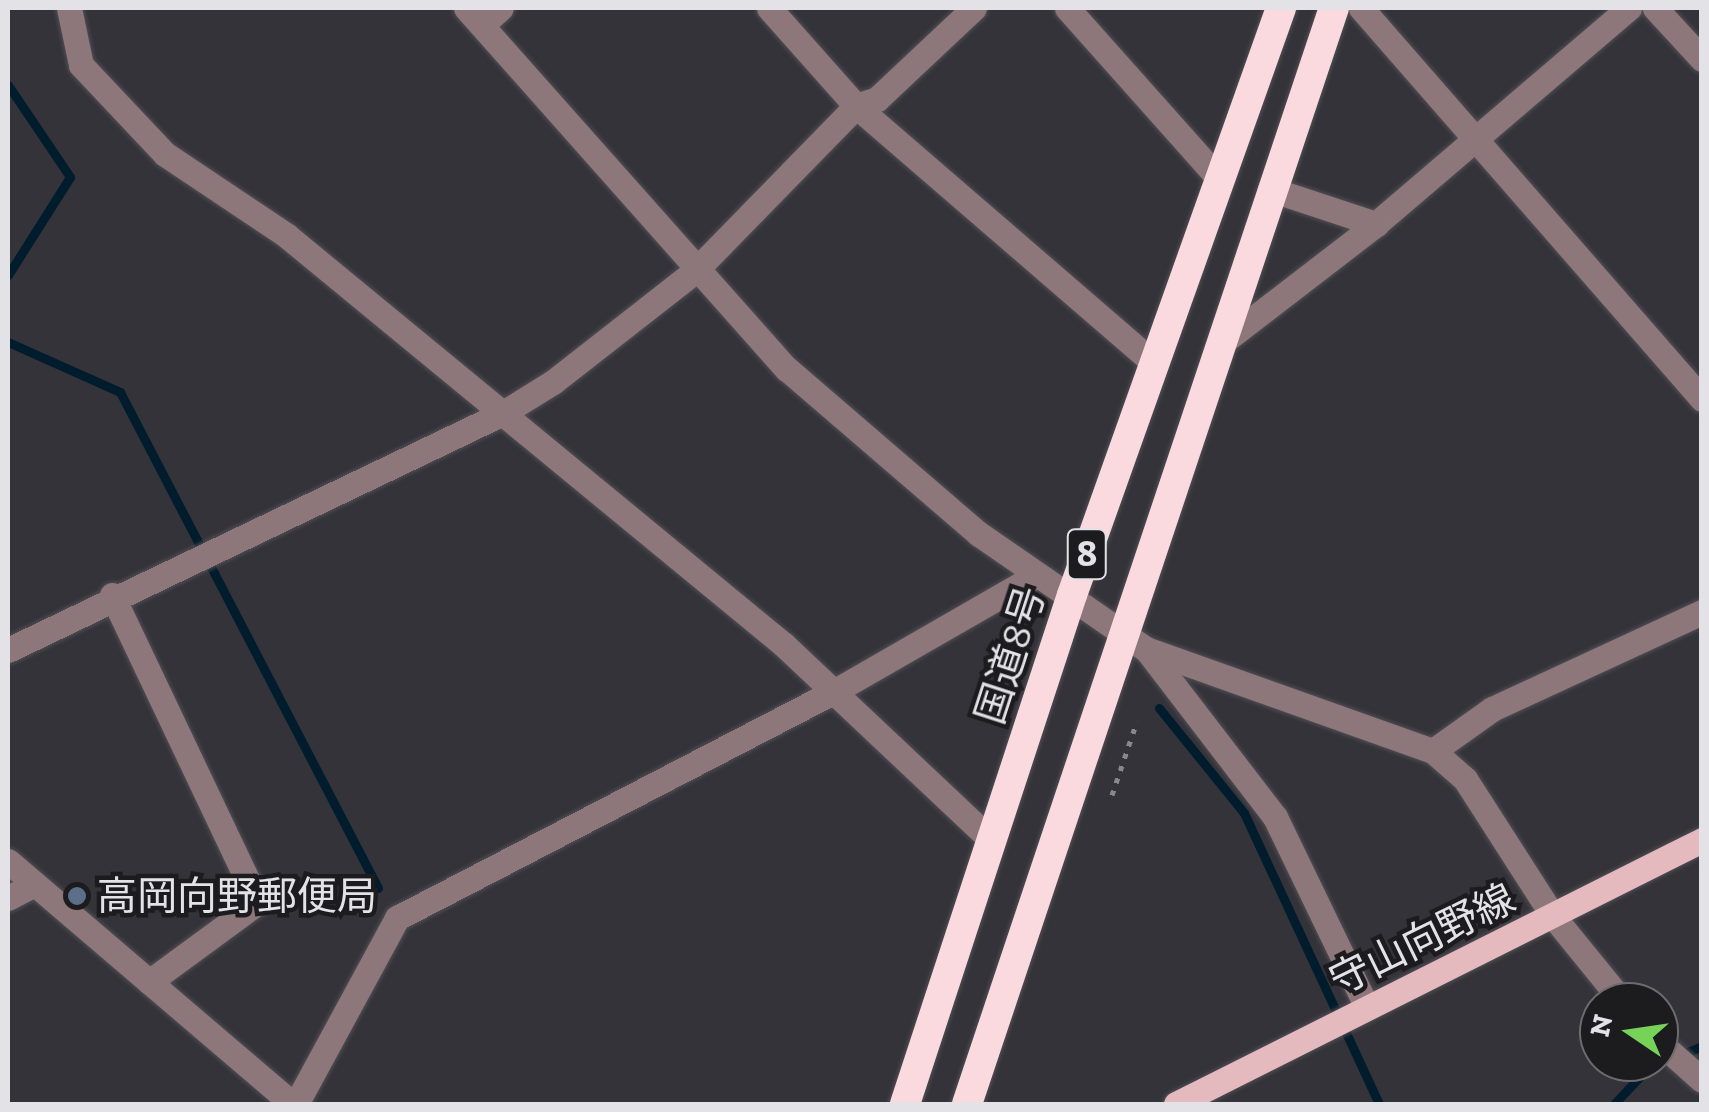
<!DOCTYPE html>
<meta charset="utf-8">
<style>
body{margin:0}
#map{position:relative;width:1709px;height:1112px;overflow:hidden;background:#343339;font-family:"Zilla Slab","Noto Sans JP",serif}
div>[style]{position:absolute}
[style*='--x']{left:calc(var(--x)*1px);top:calc(var(--y)*1px);width:calc(var(--w)*1px);rotate:calc(var(--a)*1deg)}
.stream>*{height:9px;margin:-4.5px;padding:0 4.5px;transform-origin:4.5px;border-radius:4.5px;background:#011c2d}
.path>*{height:5px;margin-top:-2.5px;transform-origin:0;background:repeating-linear-gradient(90deg,#88878c 0 5px,transparent 0 13px)}
.roads{filter:drop-shadow(0 0 2px #504f55) drop-shadow(0 0 2px #504f55)}
.minor>*{height:25px;margin:-12.5px;padding:0 12.5px;transform-origin:12.5px;border-radius:12.5px;background:#8d777a}
.major>*{height:25px;margin:-12.5px;padding:0 12.5px;transform-origin:12.5px;border-radius:12.5px;background:#e5babf}
.highway>*{height:30px;margin:-15px;padding:0 15px;transform-origin:15px;border-radius:15px;background:#fadade}
.dots>*{width:28px;height:28px;translate:-50% -50%;box-sizing:border-box;border:5px solid #1c1b1e;border-radius:50%}
span{translate:-50% -50%;white-space:nowrap;text-align:center;line-height:1.15;-webkit-text-stroke:9px #1c1b1e;paint-order:stroke}
.shield-label span{padding:2px 8px;background:#1c1b1e;border:2px solid;border-radius:8px;-webkit-text-stroke-width:0}
.shield-label{font-size:38px;color:#e3e2e6;font-weight:700}
.street-label{font-size:40px;color:#e3e2e6}
.poi-label{font-size:40px;color:#e3e2e6}
.left{translate:0 -50%;text-align:left}
.frame{position:absolute;inset:0;border:10px solid #e3e2e6;pointer-events:none}
.north{position:absolute;left:1579px;top:982px;width:100px;height:100px;box-sizing:border-box;background:#1c1b1e;border:2px solid #6c6b6e;border-radius:50%;rotate:283deg;font-size:28px;font-weight:700;line-height:40px;text-align:center;color:#e3e2e6}
.north::after{content:'';display:block;margin:auto;width:35px;height:45px;background:#77d259;clip-path:polygon(50% 0,100% 100%,50% 72%,0 100%)}
</style>
<div id="map">
<div class="stream">
<div style="--x:8;--y:85;--w:111;--a:56"></div>
<div style="--x:70;--y:177;--w:116;--a:122.3"></div>
<div style="--x:8;--y:342;--w:123;--a:24.1"></div>
<div style="--x:120;--y:392;--w:559;--a:62.52"></div>
<div style="--x:1159;--y:708;--w:135;--a:51"></div>
<div style="--x:1244;--y:813;--w:321;--a:65.1"></div>
<div style="--x:1614;--y:1104;--w:48;--a:-46.7"></div>
<div style="--x:1647;--y:1069;--w:60;--a:-22.7"></div>
</div>
<div class="path">
<div style="--x:1011;--y:654;--w:20;--a:84"></div>
<div style="--x:1112;--y:795;--w:78;--a:-71.3"></div>
</div>
<div class="roads">
<div class="minor">
<div style="--x:69;--y:8;--w:58;--a:78.1"></div>
<div style="--x:81;--y:65;--w:122;--a:46.7"></div>
<div style="--x:165;--y:154;--w:146;--a:33.8"></div>
<div style="--x:286;--y:235;--w:645;--a:39.46"></div>
<div style="--x:784;--y:645;--w:286;--a:43.3"></div>
<div style="--x:466;--y:8;--w:483;--a:48.4"></div>
<div style="--x:787;--y:369;--w:253;--a:40.7"></div>
<div style="--x:979;--y:534;--w:203;--a:34.6"></div>
<div style="--x:1146;--y:649;--w:212;--a:52.5"></div>
<div style="--x:1275;--y:817;--w:211;--a:64.2"></div>
<div style="--x:769;--y:8;--w:131;--a:48.4"></div>
<div style="--x:856;--y:106;--w:395;--a:40.8"></div>
<div style="--x:1067;--y:8;--w:230;--a:48.3"></div>
<div style="--x:1361;--y:8;--w:519;--a:48.91"></div>
<div style="--x:1655;--y:8;--w:69;--a:47.3"></div>
<div style="--x:482;--y:25;--w:25;--a:-42"></div>
<div style="--x:1270;--y:189;--w:112;--a:18.3"></div>
<div style="--x:1376;--y:224;--w:333;--a:-40.5"></div>
<div style="--x:1219;--y:345;--w:198;--a:-37.6"></div>
<div style="--x:112;--y:595;--w:340;--a:64.6"></div>
<div style="--x:258;--y:902;--w:135;--a:143.7"></div>
<div style="--x:1146;--y:649;--w:305;--a:19.6"></div>
<div style="--x:1433;--y:751;--w:43;--a:41.2"></div>
<div style="--x:1465;--y:779;--w:163;--a:57.3"></div>
<div style="--x:1553;--y:916;--w:111;--a:50.9"></div>
<div style="--x:8;--y:650;--w:549;--a:-25.58"></div>
<div style="--x:503;--y:413;--w:59;--a:-31.8"></div>
<div style="--x:553;--y:382;--w:180;--a:-38"></div>
<div style="--x:695;--y:271;--w:231;--a:-45.7"></div>
<div style="--x:856;--y:106;--w:22;--a:-18"></div>
<div style="--x:877;--y:99;--w:133;--a:-43.2"></div>
<div style="--x:1433;--y:751;--w:72;--a:-35.4"></div>
<div style="--x:1492;--y:709;--w:231;--a:-24.8"></div>
<div style="--x:8;--y:861;--w:375;--a:40.5"></div>
<div style="--x:8;--y:898;--w:30;--a:-28"></div>
<div style="--x:1659;--y:1042;--w:57;--a:41.5"></div>
<div style="--x:296;--y:1104;--w:212;--a:-61.5"></div>
<div style="--x:397;--y:918;--w:493;--a:-27.4"></div>
<div style="--x:835;--y:691;--w:233;--a:-29.9"></div>
</div>
<div class="major">
<div style="--x:1176;--y:1104;--w:589;--a:-26.65"></div>
</div>
<div class="highway">
<div style="--x:905;--y:1104;--w:536;--a:-71.84"></div>
<div style="--x:1072;--y:595;--w:623;--a:-70.4"></div>
<div style="--x:967;--y:1104;--w:1156;--a:-71.49"></div>
</div>
</div>
<div class="dots">
<div style="left:77px;top:896px;background:#5c6f8a"></div>
</div>
<div class="shield-label">
<span style="left:1087px;top:554px">8</span>
</div>
<div class="street-label">
<span style="left:1010px;top:655px;rotate:-72deg">国道8号</span>
<span style="left:1422px;top:939px;rotate:-26deg">守山向野線</span>
</div>
<div class="poi-label">
<span class="left" style="left:97px;top:896px">高岡向野郵便局</span>
</div>
<div class="frame"></div>
<div class="north">N</div>
</div>
